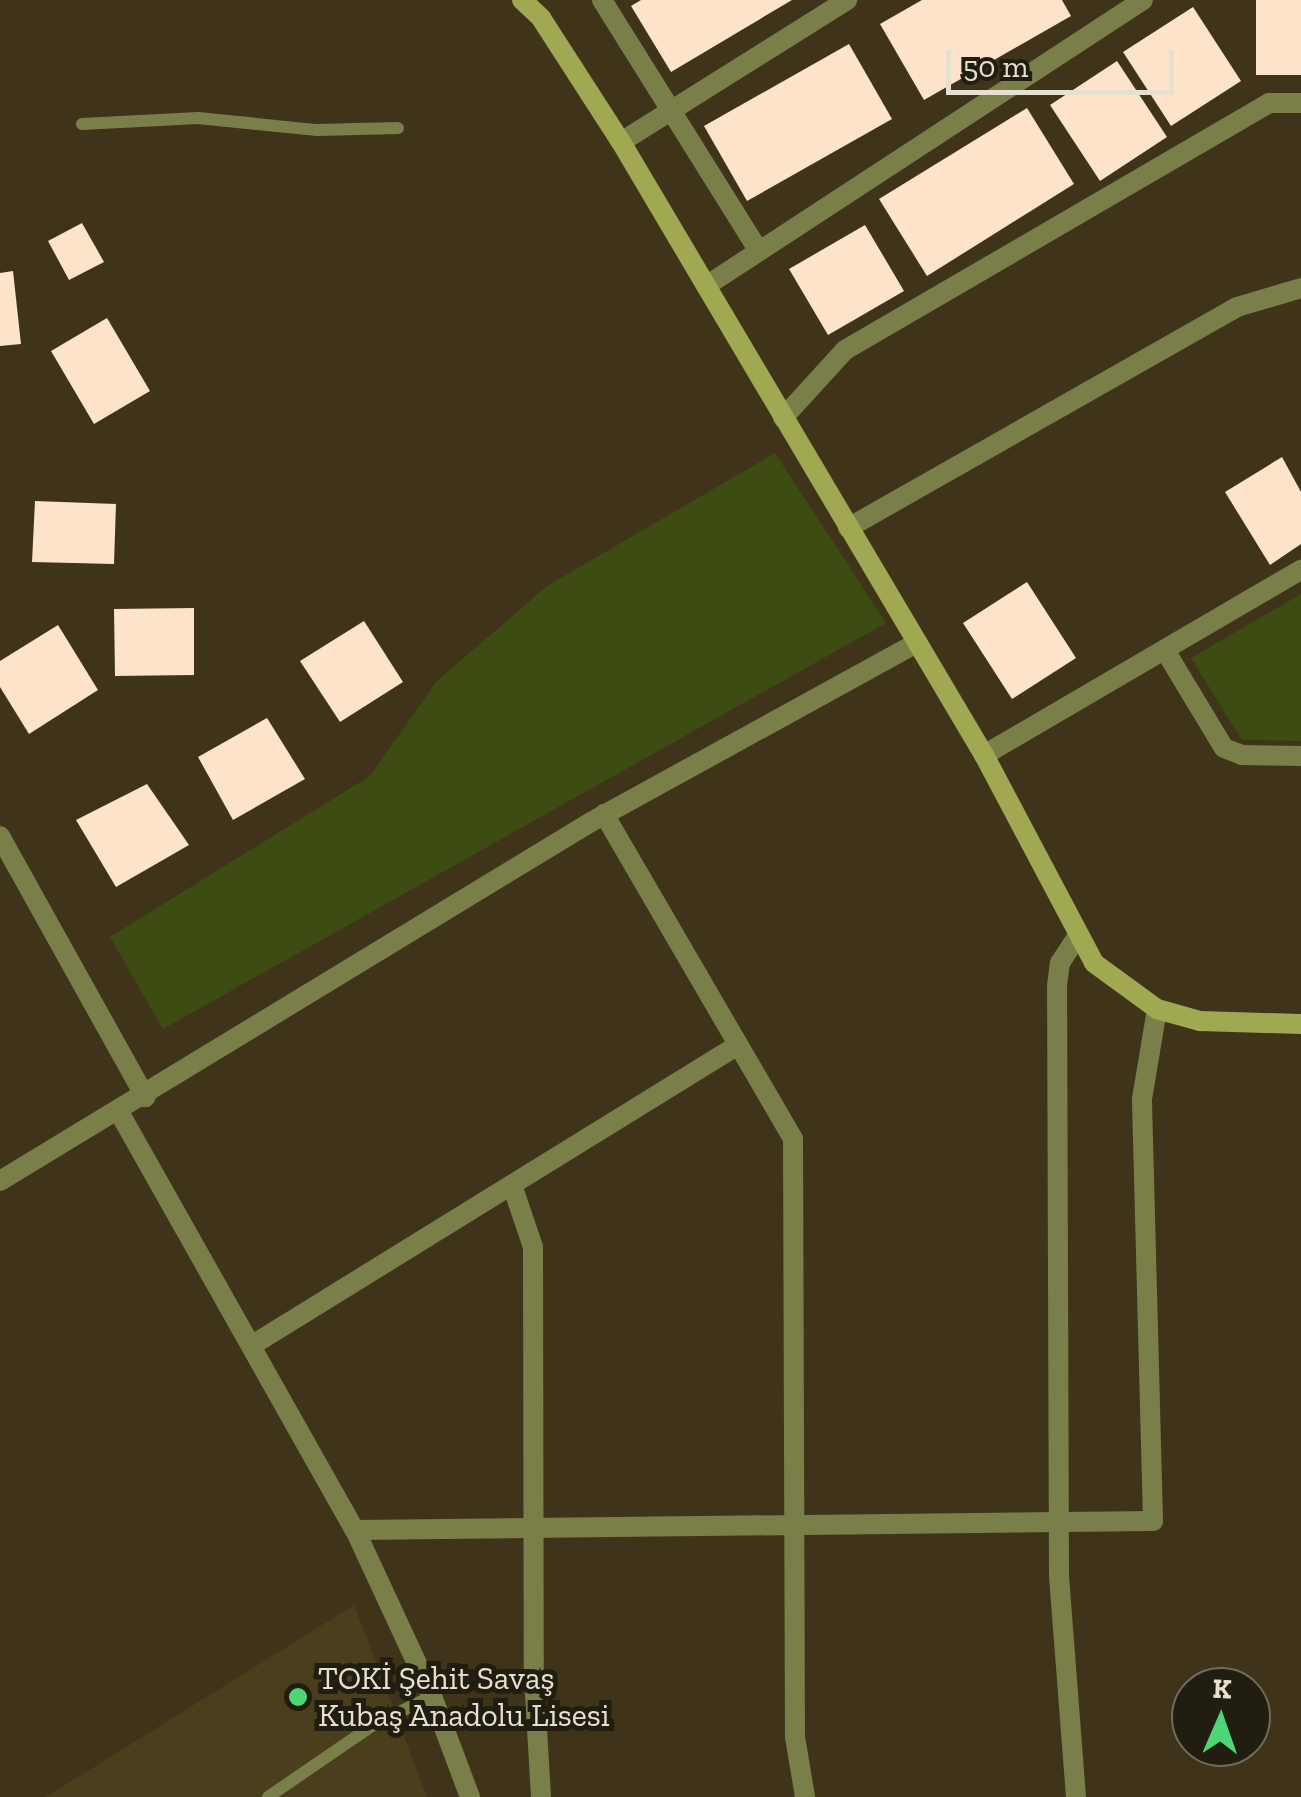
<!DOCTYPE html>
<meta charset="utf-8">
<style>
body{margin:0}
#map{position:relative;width:1301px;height:1797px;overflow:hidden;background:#3f341a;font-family:"Zilla Slab",serif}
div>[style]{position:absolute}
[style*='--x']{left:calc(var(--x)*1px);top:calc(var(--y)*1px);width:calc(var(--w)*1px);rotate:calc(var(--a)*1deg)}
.built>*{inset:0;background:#4b3e1c}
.green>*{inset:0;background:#3d4c12}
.building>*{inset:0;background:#fce3ca}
.lane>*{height:12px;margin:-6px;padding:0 6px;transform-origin:6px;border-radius:6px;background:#7a7f4a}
.street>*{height:20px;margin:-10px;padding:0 10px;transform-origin:10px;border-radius:10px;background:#7a7f4a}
.secondary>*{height:20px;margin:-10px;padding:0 10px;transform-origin:10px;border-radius:10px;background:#a0a851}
.dots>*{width:28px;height:28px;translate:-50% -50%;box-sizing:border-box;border:5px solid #211d11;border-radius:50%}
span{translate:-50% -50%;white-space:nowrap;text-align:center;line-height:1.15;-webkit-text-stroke:10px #211d11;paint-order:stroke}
.poi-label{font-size:32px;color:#e6e0d0}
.left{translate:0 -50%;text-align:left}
.north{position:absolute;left:1171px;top:1667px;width:100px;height:100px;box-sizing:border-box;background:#211d11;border:2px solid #706b5d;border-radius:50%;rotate:2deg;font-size:28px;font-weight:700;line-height:40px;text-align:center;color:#e6e0d0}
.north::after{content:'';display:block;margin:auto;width:35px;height:45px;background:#4dd676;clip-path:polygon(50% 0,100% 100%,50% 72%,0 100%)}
.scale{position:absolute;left:946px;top:50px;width:228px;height:45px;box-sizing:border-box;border:5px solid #e6e0d0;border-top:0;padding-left:12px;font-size:30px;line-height:35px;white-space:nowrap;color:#e6e0d0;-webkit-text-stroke:8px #211d11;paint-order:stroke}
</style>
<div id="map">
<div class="built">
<div style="clip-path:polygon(354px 1605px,427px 1797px,46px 1797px)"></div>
</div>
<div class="green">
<div style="clip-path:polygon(775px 453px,886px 623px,163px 1029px,110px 937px,370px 776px,436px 682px,547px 586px)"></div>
<div style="clip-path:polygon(1301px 594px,1301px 741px,1242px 740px,1191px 658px)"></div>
</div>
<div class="building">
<div style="clip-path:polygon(641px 0,792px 0,671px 72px,631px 6px)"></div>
<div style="clip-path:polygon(922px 0,1062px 0,1071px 16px,924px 100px,880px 24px)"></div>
<div style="clip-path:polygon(1256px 0,1301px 0,1301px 75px,1256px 75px)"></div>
<div style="clip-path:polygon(1193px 7px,1241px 81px,1171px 126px,1123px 52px)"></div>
<div style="clip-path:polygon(849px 44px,892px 119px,747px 201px,704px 126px)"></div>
<div style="clip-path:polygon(1117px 61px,1167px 137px,1100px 181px,1050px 105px)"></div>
<div style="clip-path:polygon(1027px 108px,1074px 184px,927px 276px,879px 199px)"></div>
<div style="clip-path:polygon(82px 223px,104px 262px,69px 280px,48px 241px)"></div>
<div style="clip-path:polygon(865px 225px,904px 291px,828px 335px,789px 269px)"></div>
<div style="clip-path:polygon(13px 271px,21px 344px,0 346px,0 273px)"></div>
<div style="clip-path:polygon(107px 318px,150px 391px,94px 424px,51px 351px)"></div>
<div style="clip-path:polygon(1282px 457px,1301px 492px,1301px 544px,1270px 565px,1225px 492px)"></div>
<div style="clip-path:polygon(35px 501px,116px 504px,114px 564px,32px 562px)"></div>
<div style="clip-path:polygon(1027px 582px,1076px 658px,1012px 699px,963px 623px)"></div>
<div style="clip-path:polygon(194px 608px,194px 675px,115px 676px,114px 609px)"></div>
<div style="clip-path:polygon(364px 621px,403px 682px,340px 722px,300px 661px)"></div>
<div style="clip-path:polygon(58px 625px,98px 690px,29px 734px,0 687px,0 661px)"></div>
<div style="clip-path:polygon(267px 718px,305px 779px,233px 820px,198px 757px)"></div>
<div style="clip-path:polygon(147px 784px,189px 845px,116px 887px,76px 820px)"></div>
</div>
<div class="lane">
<div style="--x:82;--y:124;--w:116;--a:-3"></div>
<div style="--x:198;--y:118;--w:120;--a:5.8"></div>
<div style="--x:317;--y:130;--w:81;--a:-1.4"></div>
<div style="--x:268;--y:1797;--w:127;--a:-34.4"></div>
<div style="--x:373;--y:1725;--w:66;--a:-26.2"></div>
</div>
<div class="street">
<div style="--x:602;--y:0;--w:296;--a:58"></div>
<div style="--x:621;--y:142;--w:267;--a:-32.1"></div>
<div style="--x:706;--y:286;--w:522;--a:-33.2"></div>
<div style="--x:783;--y:418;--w:92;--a:-47.6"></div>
<div style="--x:845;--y:350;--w:491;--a:-30.2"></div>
<div style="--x:1269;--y:103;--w:32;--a:0"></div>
<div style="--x:848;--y:528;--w:447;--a:-29.6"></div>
<div style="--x:1237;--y:307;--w:67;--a:-16.5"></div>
<div style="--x:1166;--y:652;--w:112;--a:58.9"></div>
<div style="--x:1224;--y:748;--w:19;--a:21"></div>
<div style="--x:1242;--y:755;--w:59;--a:1"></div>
<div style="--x:984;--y:755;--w:367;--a:-30.3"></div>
<div style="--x:604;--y:814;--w:376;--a:59.8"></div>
<div style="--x:793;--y:1139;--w:598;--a:89.81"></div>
<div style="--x:795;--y:1737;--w:61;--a:80.5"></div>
<div style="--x:0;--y:836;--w:299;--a:60.9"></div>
<div style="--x:119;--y:1112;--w:480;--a:60.6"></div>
<div style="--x:355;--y:1530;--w:183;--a:65.1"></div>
<div style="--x:432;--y:1696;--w:108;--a:69.4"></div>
<div style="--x:0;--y:1181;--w:691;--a:-31.28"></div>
<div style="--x:591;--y:822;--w:371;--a:-28.8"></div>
<div style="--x:512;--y:1185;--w:65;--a:71.3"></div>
<div style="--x:533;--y:1247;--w:429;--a:89.9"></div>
<div style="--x:534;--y:1676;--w:121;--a:86.7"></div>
<div style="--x:254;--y:1344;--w:569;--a:-31.71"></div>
<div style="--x:355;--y:1530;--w:798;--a:-0.65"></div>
<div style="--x:1153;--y:1521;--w:422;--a:-91.5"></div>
<div style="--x:1142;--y:1099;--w:91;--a:-80.5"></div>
<div style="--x:1076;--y:1797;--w:222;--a:-94.4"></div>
<div style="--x:1059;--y:1576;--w:590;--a:-90.19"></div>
<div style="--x:1057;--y:986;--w:23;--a:-83"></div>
<div style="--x:1060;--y:963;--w:30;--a:-57"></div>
</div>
<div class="secondary">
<div style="--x:522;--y:0;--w:26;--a:43"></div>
<div style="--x:541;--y:18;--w:148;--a:57.2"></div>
<div style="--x:621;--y:142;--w:712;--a:59.37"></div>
<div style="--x:984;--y:755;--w:235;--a:62.1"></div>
<div style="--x:1094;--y:963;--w:78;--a:36.1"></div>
<div style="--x:1157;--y:1009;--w:45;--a:15.6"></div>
<div style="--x:1200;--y:1021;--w:101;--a:1.7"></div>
</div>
<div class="dots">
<div style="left:298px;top:1697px;background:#4dd676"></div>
</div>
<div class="poi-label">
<span class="left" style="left:318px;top:1697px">TOKİ Şehit Savaş<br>Kubaş Anadolu Lisesi</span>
</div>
<div class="north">K</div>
<div class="scale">50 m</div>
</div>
